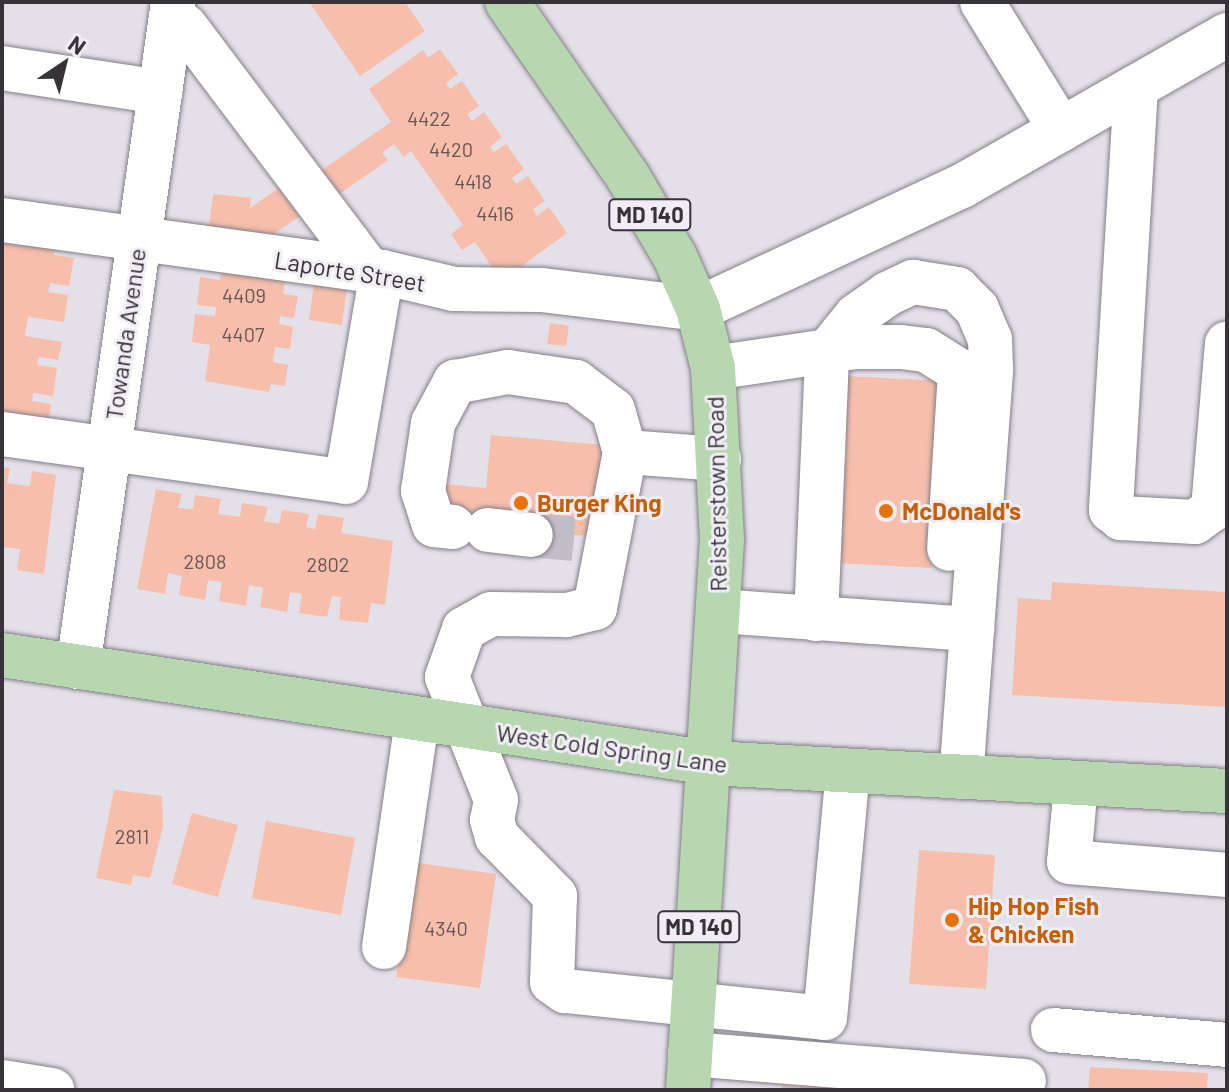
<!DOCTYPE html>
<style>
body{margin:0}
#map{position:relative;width:1229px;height:1092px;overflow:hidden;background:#e4e0e8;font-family:Barlow,sans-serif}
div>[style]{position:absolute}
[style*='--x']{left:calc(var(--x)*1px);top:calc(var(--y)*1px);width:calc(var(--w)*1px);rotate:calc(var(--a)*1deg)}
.building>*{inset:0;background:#f6beab}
.minor-tunnel>*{height:44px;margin-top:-22px;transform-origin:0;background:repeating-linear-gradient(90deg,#c1bec5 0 44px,transparent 0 66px)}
.roads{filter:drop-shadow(0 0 2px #837f87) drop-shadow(0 0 2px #837f87)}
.minor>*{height:44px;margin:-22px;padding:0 22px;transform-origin:22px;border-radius:22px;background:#fff}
.major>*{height:44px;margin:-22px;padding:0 22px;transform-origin:22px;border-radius:22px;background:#b7d7b0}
.dots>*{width:22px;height:22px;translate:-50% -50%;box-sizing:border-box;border:4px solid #f1edf5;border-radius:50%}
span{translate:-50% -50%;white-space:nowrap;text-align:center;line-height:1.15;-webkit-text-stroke:6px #f1edf5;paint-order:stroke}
.number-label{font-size:20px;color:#665655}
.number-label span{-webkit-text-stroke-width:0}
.shield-label span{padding:2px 6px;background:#f1edf5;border:2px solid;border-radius:6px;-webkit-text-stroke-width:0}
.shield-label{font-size:22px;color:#363438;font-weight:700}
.street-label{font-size:24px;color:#363438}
.food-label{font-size:24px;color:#c56008;font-weight:700}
.left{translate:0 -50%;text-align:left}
.frame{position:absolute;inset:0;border:4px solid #363438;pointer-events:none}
.north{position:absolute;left:24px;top:24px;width:80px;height:80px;-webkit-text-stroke:6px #f1edf5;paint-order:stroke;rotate:35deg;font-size:22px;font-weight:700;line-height:32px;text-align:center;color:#363438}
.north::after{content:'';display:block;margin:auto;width:28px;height:36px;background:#363438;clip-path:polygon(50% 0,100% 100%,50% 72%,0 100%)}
</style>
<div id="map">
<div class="building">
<div style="clip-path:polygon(309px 2px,405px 2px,425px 31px,360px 76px)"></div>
<div style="clip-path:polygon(440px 49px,458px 74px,446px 83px,450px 89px,462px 81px,479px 106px,467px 114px,472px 121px,484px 112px,502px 137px,490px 147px,494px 152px,506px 144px,524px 169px,512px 178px,516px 184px,528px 176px,545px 201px,533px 209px,537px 216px,549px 207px,567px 233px,511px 274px,494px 270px,475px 242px,462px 250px,451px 234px,463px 225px,411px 151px,404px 157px,394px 144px,382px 153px,388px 160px,332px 199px,315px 175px,391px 122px,369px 89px,423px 50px,428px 58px)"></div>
<div style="clip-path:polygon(280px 187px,300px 216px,271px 236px,209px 227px,213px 194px,251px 198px,250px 208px)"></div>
<div style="clip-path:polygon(2px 237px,55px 245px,54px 255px,74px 258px,69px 286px,50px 283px,48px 292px,68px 295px,64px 322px,28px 317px,25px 336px,62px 342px,58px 360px,39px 357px,37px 365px,57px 368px,53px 396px,33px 393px,32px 401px,51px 404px,48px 428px,2px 420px)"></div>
<div style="clip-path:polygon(221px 271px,285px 279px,283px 294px,298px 296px,294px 318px,280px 316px,279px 324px,293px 327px,290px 349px,275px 347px,273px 362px,288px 365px,285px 386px,271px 384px,269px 392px,205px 381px,210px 345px,192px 342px,195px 314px,215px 316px,216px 307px,197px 305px,200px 277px,220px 280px)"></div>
<div style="clip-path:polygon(314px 283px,347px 287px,342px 325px,309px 320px)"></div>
<div style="clip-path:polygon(550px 323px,569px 326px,566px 346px,547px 344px)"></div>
<div style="clip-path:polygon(845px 376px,943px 381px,932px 568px,835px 563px,841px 459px,847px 459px)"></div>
<div style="clip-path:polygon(491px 435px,605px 445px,596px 536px,574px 535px,573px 544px,531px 539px,441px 518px,444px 484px,486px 488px)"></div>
<div style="clip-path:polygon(2px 467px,10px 468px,7px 483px,20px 485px,30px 486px,32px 471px,56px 475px,44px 574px,17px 570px,20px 549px,2px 547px)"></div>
<div style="clip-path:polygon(156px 489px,182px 494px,178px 508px,193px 509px,195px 495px,221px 499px,218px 514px,240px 517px,242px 503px,268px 507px,264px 521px,279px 524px,282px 510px,309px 514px,306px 527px,315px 529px,318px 514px,344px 518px,341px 533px,393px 541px,385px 605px,371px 603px,368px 623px,339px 620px,341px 597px,332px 596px,327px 617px,299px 613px,302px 594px,290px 592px,287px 612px,260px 607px,263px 588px,249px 585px,246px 606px,219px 601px,222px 582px,208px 580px,205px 600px,179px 595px,182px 576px,168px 573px,165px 594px,137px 589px)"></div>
<div style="clip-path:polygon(1052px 582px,1227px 592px,1227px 707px,1012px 695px,1018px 598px,1051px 600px)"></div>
<div style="clip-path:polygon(114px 790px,162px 796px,163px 826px,150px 878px,133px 875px,131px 885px,96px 878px)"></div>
<div style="clip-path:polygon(192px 813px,238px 825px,218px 897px,172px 884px)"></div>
<div style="clip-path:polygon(266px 821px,355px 838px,341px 915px,252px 898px)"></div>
<div style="clip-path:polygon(919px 850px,995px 855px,986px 989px,909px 984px)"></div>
<div style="clip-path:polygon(411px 862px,496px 874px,480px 988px,396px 977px)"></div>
<div style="clip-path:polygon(1090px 1067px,1208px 1073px,1207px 1090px,1088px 1090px)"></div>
<div style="clip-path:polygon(801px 1077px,867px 1090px,782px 1090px,782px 1085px,800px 1087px)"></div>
</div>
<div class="minor-tunnel">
<div style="--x:531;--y:535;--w:43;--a:5.3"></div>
</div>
<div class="roads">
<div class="minor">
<div style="--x:982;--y:2;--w:150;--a:58.3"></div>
<div style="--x:185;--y:26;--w:306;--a:53"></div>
<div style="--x:2;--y:68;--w:160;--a:8.6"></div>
<div style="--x:1136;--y:87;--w:424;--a:93.4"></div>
<div style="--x:1111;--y:510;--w:13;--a:39"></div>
<div style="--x:1121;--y:518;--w:74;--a:3.1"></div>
<div style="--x:1195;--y:522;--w:22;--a:-36"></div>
<div style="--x:1213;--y:509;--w:166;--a:-85.2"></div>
<div style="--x:2;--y:220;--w:384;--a:7.8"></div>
<div style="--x:382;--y:272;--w:74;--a:13.3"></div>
<div style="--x:454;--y:289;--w:88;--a:0.7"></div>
<div style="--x:542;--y:290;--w:157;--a:6.9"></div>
<div style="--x:698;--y:309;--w:291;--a:-25"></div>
<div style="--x:962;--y:186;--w:305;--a:-29.7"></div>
<div style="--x:713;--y:368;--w:144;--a:-8.4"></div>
<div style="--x:855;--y:347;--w:46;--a:0"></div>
<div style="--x:901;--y:347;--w:25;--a:7"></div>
<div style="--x:926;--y:350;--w:40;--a:32"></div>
<div style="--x:960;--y:371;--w:178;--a:93.5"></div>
<div style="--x:2;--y:434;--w:347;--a:7.9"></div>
<div style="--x:346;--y:482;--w:213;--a:-80.3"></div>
<div style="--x:719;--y:459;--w:94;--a:-175.7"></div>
<div style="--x:625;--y:452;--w:159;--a:100.9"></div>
<div style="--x:595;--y:608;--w:30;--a:166"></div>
<div style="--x:566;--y:615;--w:75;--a:-179.2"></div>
<div style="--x:491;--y:614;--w:31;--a:151"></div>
<div style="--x:464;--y:629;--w:51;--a:109.5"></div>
<div style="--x:447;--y:677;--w:132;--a:68.3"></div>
<div style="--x:496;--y:800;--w:20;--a:101"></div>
<div style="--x:492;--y:820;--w:18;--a:74"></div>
<div style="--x:497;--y:837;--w:83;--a:45.5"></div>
<div style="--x:555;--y:896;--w:86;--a:92"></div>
<div style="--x:552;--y:982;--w:16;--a:35"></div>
<div style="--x:565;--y:991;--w:261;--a:5.9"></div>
<div style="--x:825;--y:1018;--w:248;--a:-84.7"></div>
<div style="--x:453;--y:527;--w:19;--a:-174"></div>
<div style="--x:434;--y:525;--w:36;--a:-108"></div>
<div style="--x:423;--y:491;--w:69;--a:-81.6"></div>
<div style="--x:433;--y:423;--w:47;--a:-61.8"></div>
<div style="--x:455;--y:382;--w:54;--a:-10.7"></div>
<div style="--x:508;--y:372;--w:69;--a:8.4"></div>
<div style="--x:576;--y:382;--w:46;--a:37.1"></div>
<div style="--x:613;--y:410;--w:44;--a:74.1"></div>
<div style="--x:488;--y:530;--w:43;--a:6.6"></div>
<div style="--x:718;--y:611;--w:255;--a:4.1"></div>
<div style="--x:816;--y:619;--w:267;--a:-87.6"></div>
<div style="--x:827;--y:352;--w:46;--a:-51.1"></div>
<div style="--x:856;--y:316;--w:38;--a:-35"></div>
<div style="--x:887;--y:294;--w:29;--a:-25"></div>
<div style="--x:913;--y:282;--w:45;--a:9"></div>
<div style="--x:957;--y:289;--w:28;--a:45"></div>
<div style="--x:977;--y:309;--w:33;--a:67"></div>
<div style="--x:990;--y:339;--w:32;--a:88"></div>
<div style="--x:991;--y:371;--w:407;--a:94.2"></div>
<div style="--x:78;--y:667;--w:672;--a:-81.87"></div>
<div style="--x:1076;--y:784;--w:78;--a:95.1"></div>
<div style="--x:1069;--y:862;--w:159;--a:4.7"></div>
<div style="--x:384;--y:947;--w:229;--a:-81.7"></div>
<div style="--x:1053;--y:1030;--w:175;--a:4.9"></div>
<div style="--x:690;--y:1054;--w:335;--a:4.6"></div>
<div style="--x:2;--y:1082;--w:51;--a:9.1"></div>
</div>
<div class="major">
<div style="--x:507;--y:2;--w:213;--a:55.3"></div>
<div style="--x:628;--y:177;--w:93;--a:59.6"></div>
<div style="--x:675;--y:257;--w:57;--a:66.1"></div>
<div style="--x:698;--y:309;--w:61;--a:75.7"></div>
<div style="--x:713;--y:368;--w:171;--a:87"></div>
<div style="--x:722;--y:539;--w:552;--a:93.53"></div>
<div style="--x:2;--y:655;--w:716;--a:8.67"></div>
<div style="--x:710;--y:763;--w:518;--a:3.1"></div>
</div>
</div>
<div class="dots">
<div style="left:521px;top:503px;background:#e8710a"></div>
<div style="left:886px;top:511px;background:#e8710a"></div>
<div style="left:952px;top:920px;background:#e8710a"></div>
</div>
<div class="number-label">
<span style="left:429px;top:118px">4422</span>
<span style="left:451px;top:149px">4420</span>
<span style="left:473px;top:181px">4418</span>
<span style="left:495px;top:213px">4416</span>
<span style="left:244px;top:295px">4409</span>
<span style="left:243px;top:334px">4407</span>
<span style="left:205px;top:561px">2808</span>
<span style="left:328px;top:564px">2802</span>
<span style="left:132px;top:836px">2811</span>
<span style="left:446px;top:928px">4340</span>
</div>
<div class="shield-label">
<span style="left:650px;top:215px">MD 140</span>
<span style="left:699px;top:927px">MD 140</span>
</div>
<div class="street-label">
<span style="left:350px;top:271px;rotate:9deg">Laporte Street</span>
<span style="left:125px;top:334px;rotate:-82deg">Towanda Avenue</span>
<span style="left:716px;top:494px;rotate:-91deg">Reisterstown Road</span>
<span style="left:612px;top:748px;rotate:8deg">West Cold Spring Lane</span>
</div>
<div class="food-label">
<span class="left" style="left:537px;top:503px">Burger King</span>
<span class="left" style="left:902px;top:511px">McDonald's</span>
<span class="left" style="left:968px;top:920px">Hip Hop Fish<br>&amp; Chicken</span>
</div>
<div class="frame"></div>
<div class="north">N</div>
</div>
